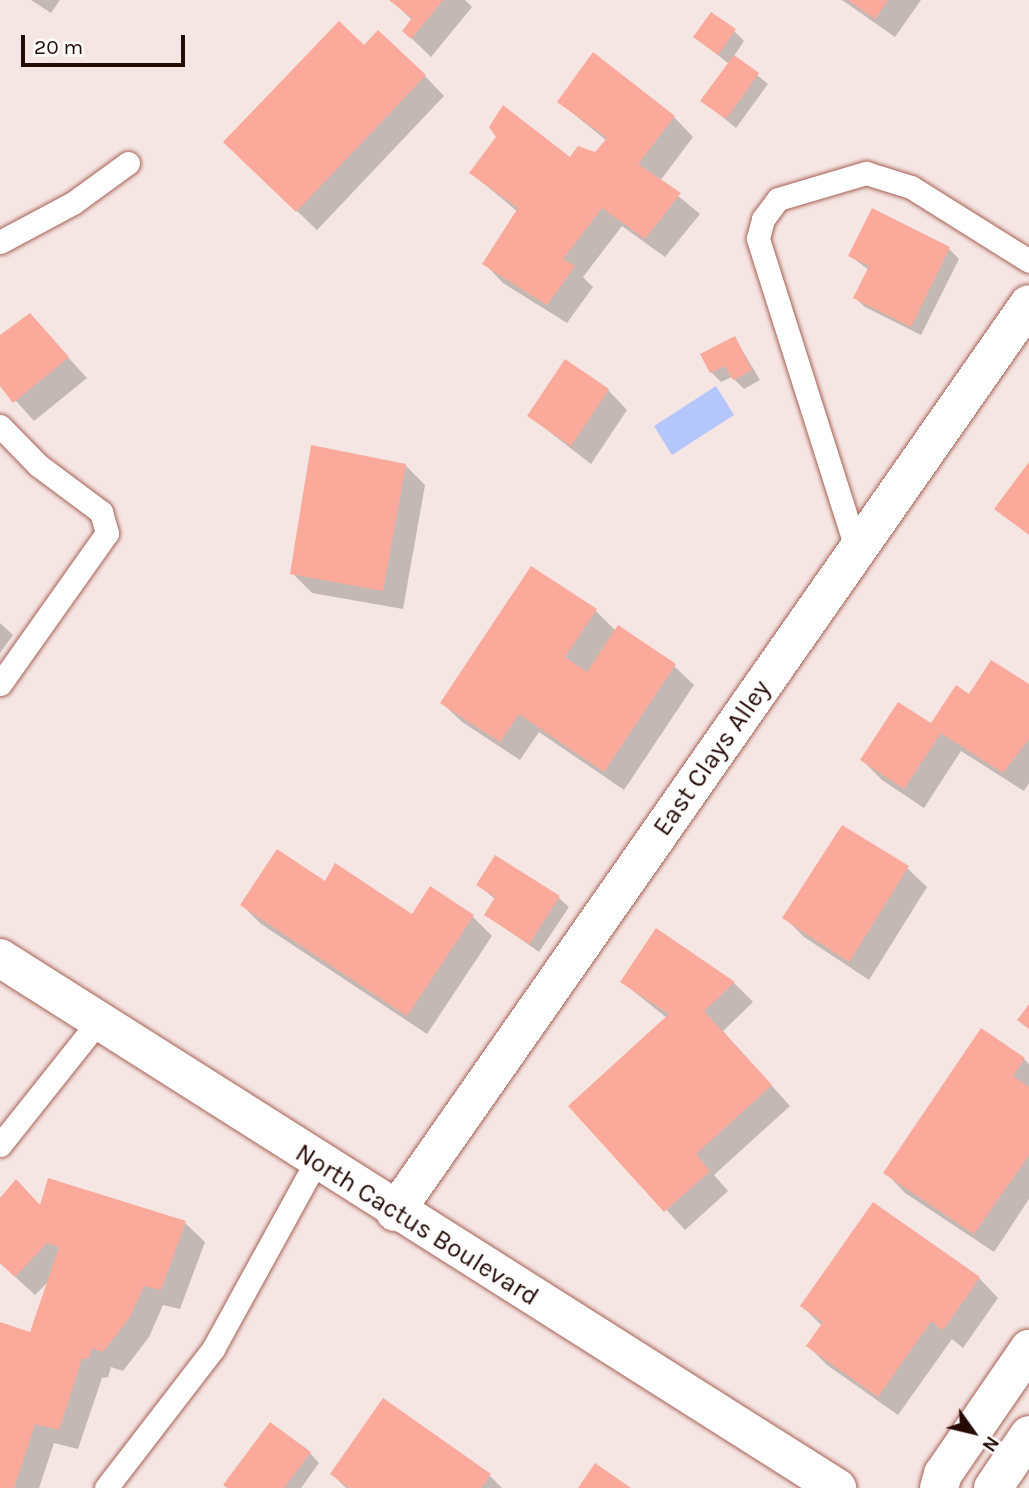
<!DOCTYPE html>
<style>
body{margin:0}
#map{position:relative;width:1029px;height:1488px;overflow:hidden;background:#f6e6e3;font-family:Karla,sans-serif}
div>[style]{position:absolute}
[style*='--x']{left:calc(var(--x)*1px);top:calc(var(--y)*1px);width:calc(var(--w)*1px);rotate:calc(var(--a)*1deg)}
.water>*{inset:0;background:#b5c6fd}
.shadow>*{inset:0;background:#0003}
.building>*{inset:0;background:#fba99a}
.roads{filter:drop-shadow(0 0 2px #a66155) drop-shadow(0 0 2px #a66155)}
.lane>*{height:23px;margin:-11.5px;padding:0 11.5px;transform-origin:11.5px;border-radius:11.5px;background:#fff}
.street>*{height:38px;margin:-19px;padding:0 19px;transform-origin:19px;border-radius:19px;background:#fff}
span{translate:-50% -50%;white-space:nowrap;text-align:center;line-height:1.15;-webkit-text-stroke:5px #fff;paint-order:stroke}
.street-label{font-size:26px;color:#250a06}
.north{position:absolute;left:938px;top:1397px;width:70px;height:70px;-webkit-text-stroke:5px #fff;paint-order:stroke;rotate:124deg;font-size:19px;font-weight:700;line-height:28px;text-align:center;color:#250a06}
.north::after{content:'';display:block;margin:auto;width:24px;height:32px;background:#250a06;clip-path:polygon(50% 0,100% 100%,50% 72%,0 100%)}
.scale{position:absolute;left:21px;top:35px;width:164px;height:32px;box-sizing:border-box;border:4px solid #250a06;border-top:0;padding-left:9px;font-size:21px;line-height:24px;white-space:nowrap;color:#250a06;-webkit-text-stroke:5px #fff;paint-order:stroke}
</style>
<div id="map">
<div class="water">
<div style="clip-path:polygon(716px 386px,734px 415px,672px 455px,654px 426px)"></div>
</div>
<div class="shadow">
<div style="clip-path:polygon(31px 0,60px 0,51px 13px)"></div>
<div style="clip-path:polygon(391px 0,465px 0,472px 7px,431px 57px,404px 31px,412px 20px)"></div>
<div style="clip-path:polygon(842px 0,921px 0,895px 37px)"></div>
<div style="clip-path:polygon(734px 31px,744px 41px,734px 56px,768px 84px,736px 128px,703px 101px,729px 64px,695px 37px)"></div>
<div style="clip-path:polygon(425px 76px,444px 96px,317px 230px,245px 162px)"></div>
<div style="clip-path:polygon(559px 102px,674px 117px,693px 137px,660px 181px,700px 214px,665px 257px,622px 226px,583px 277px,593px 287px,567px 323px,503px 283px,484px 263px,518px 212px,471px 173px,596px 154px,607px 141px)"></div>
<div style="clip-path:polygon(873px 211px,949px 249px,959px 259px,921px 335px,865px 307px,855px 298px,869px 270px,850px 256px)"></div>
<div style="clip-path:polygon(30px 316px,87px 378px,34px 421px,0 383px,0 337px)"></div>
<div style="clip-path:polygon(735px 338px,760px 380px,744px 389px,732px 377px,721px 382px,711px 372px)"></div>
<div style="clip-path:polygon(608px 390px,627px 410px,591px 464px,529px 416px)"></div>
<div style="clip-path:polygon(405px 465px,425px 485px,403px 609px,312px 593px,292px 573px)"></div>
<div style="clip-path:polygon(596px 611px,616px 631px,674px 666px,694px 685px,624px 790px,539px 732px,520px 760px,462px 722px,442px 703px)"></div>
<div style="clip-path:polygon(0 623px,13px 635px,0 653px)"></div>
<div style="clip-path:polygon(1029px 687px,1029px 783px,1024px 791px,961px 751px,924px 808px,882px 780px,862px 760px,932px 726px,969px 696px)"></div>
<div style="clip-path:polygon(907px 868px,927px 887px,869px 980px,804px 937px,785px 918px)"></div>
<div style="clip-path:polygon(325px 883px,413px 917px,472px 916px,492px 936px,427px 1034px,261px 924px,242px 905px)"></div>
<div style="clip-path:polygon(478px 885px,559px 898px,569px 907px,539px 952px,486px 915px,496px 900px)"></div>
<div style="clip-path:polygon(622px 982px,734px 983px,753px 1002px,723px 1031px,790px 1106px,714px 1175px,728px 1191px,685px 1230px,571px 1106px,667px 1018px)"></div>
<div style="clip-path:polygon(1024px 1059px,1029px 1064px,1029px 1199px,994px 1252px,905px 1193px,886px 1173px)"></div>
<div style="clip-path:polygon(49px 1180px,185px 1223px,205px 1242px,180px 1309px,163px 1305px,149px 1337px,123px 1371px,111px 1367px,108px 1377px,102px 1378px,78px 1449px,54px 1443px,39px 1488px,0 1488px,0 1324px,31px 1334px,50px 1280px,35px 1295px,0 1263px,0 1201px,41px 1207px)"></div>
<div style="clip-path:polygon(979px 1278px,998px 1298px,963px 1348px,952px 1339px,898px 1415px,827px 1365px,808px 1346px,822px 1326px,802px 1306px)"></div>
<div style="clip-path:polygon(310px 1453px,319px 1463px,301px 1488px,229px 1488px)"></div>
<div style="clip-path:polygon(332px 1474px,490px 1476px,502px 1488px,346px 1488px)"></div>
</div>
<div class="building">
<div style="clip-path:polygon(389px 0,443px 0,411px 39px,402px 31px,412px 18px)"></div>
<div style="clip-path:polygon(848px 0,888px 0,875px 19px)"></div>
<div style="clip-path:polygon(711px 12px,736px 29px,718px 55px,693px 37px)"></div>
<div style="clip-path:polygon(339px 21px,364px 45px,378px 30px,426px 75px,296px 212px,223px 142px)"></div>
<div style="clip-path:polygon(593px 52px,675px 116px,638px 164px,681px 193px,645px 239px,602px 208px,563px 259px,575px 266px,547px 305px,482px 264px,518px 208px,469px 173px,496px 137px,489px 127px,503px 105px,570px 157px,578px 146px,595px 152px,607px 138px,557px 102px)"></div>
<div style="clip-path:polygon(734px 55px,759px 73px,726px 119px,700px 101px)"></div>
<div style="clip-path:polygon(872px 208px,950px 247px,911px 327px,853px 298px,869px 266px,848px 256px)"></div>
<div style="clip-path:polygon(30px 313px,69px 357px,13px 403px,0 386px,0 335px)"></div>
<div style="clip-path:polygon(735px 336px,752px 370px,733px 380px,725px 366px,710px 373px,700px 354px)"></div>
<div style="clip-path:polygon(565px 359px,609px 389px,571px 446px,527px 416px)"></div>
<div style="clip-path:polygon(311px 445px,406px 464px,383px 591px,290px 574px)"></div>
<div style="clip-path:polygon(1029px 462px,1029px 535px,994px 509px)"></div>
<div style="clip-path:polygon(531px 566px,597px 609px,565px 657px,587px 672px,618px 625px,676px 664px,604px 772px,519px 714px,500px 742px,440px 703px)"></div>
<div style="clip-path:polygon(991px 660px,1029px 684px,1029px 739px,1003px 773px,941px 733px,904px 789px,860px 760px,898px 702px,931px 723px,956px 685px,969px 694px)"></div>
<div style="clip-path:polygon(842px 825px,909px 866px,849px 962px,782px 918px)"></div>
<div style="clip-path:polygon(277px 849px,325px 881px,335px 863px,412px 914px,430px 886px,474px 915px,407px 1016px,240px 905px)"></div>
<div style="clip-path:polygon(495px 855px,560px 896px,529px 944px,484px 915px,495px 897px,476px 885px)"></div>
<div style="clip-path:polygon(656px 928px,735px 982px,704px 1011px,772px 1085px,696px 1154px,710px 1171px,664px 1212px,568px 1106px,669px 1014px,620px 982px)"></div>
<div style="clip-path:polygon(1029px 1004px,1029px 1029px,1017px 1020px)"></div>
<div style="clip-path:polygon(981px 1028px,1025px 1058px,1013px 1076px,1029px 1087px,1029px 1155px,974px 1234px,883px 1173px)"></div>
<div style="clip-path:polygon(48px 1178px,186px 1221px,161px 1290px,144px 1286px,130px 1317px,103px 1352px,92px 1348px,89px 1358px,82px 1359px,59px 1430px,35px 1424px,14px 1488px,0 1488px,0 1322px,30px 1332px,59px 1247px,47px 1243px,15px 1277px,0 1263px,0 1198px,16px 1179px,40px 1205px)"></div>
<div style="clip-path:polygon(873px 1202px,980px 1277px,943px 1330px,931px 1321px,878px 1397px,806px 1346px,823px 1322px,800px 1306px)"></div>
<div style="clip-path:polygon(383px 1398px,491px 1474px,481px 1488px,349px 1488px,330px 1474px)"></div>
<div style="clip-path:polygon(270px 1422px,311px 1452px,284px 1488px,227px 1488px,223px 1485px)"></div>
<div style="clip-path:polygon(595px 1463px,631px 1488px,578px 1488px)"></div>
</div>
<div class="roads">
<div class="lane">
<div style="--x:0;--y:242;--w:83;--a:-28.1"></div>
<div style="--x:73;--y:203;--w:68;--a:-36"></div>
<div style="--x:0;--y:426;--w:54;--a:45.7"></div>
<div style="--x:38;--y:465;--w:79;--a:36.7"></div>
<div style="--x:101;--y:512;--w:22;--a:74"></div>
<div style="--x:107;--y:533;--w:185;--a:125.3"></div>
<div style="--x:857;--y:551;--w:328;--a:-107.6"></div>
<div style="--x:758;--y:238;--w:20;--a:-75"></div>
<div style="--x:763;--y:219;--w:25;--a:-53"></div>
<div style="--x:778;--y:199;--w:92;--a:-16.5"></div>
<div style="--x:866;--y:173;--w:47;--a:17.3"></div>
<div style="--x:911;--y:187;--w:139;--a:32.1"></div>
<div style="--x:0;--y:1145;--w:156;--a:-51.5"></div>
<div style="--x:106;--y:1488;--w:175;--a:-52.4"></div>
<div style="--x:213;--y:1349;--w:213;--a:-61.2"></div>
</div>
<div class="street">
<div style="--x:0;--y:958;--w:991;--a:32.34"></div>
<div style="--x:395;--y:1212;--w:1107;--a:-55.08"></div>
<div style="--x:939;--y:1488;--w:15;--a:-74"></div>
<div style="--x:943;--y:1474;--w:152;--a:-55.5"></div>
<div style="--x:993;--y:1488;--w:64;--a:-55.8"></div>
</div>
</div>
<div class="street-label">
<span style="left:712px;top:758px;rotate:-55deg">East Clays Alley</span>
<span style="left:417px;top:1225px;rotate:32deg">North Cactus Boulevard</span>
</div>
<div class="north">N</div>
<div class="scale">20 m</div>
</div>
